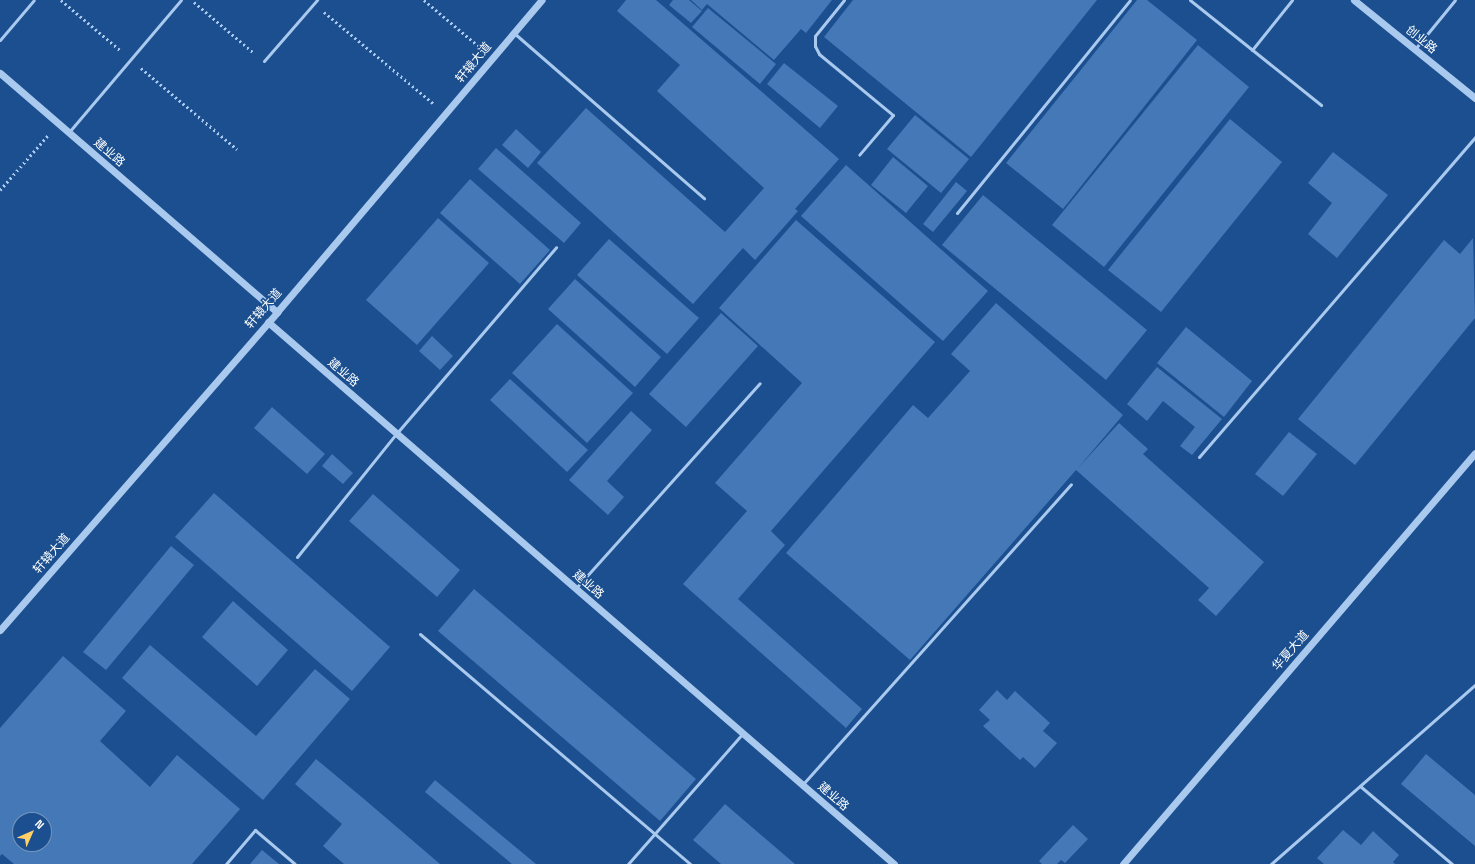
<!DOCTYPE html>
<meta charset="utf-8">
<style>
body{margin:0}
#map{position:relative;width:1475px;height:864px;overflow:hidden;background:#1b4f8f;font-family:"Space Grotesk","Noto Sans SC",sans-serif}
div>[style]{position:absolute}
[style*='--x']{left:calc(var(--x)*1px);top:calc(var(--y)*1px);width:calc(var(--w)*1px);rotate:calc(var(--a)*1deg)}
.building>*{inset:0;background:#4478b7}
.path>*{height:2.5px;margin-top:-1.25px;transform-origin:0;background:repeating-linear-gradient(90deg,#a9c9ee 0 2px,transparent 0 5px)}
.service>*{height:3px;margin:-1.5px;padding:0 1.5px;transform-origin:1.5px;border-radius:1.5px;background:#a9c9ee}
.tertiary>*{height:7px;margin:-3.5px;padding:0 3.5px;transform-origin:3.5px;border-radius:3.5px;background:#a9c9ee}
span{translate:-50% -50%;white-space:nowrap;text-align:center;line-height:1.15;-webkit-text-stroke:3px #1b4f8f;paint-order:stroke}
.street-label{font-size:12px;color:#fff}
.north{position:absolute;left:12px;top:812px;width:40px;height:40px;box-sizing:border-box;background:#1b4f8f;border:1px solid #7695bc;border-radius:50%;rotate:45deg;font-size:11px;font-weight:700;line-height:16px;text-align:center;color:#fff}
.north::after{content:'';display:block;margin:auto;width:14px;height:18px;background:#ffd166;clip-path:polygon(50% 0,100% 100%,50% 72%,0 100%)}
</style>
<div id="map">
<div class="building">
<div style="clip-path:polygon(626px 0,656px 0,839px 159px,795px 209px,798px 211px,755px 260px,743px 248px,693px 304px,537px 163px,586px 108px,725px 232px,764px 188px,657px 91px,680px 65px,617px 11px)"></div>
<div style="clip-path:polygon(673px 0,689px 0,702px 11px,691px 23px,669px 5px)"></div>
<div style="clip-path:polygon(691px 0,832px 0,806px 33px,801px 29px,774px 60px,707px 4px,702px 10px)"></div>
<div style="clip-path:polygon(853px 0,1097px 0,971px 157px,824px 37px)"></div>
<div style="clip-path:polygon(1137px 0,1147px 0,1197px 40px,1063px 209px,1006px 163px)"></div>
<div style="clip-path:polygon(708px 8px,776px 64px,760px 84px,692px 27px)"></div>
<div style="clip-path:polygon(1198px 45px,1249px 87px,1104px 267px,1052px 225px)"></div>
<div style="clip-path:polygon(784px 63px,838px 106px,820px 128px,767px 84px)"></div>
<div style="clip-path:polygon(915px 115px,969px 159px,941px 193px,887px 149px)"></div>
<div style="clip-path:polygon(1230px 119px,1282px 162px,1161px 312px,1108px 270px)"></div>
<div style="clip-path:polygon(516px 129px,541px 152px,528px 168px,502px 145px)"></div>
<div style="clip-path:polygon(496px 148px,581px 223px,564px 243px,478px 169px)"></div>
<div style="clip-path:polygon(1333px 152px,1388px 195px,1337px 258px,1308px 234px,1332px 203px,1308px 183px)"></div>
<div style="clip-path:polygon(893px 157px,928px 186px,906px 213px,871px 185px)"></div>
<div style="clip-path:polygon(846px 165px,988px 291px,943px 341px,801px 216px)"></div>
<div style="clip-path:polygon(470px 179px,550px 250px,520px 284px,440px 213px)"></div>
<div style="clip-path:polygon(956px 182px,967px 191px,933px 232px,923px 224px)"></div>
<div style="clip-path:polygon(983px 195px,1147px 330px,1106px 380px,942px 245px)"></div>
<div style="clip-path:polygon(438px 218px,489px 263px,417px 345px,366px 300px)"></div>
<div style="clip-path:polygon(796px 220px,935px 342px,771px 531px,785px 545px,738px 599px,862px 709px,846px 728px,683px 584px,747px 511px,715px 483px,802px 383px,719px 308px)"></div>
<div style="clip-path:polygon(1473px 238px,1475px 318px,1355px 465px,1298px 419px,1444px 240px,1460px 254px)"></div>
<div style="clip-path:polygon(609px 239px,699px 318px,667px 354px,577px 275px)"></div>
<div style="clip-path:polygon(575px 279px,661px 357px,635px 387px,548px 309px)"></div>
<div style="clip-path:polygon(996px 303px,1123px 415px,1078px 468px,1119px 423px,1148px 449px,1143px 454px,1264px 562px,1216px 616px,1198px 600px,1209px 588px,1076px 470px,910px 660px,786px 553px,913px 405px,928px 418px,970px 371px,951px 354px)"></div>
<div style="clip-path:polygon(721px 313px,758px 346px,686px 427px,649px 394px)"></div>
<div style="clip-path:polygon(557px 324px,633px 393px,587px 443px,512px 373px)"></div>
<div style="clip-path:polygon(1186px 327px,1252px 381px,1224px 417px,1157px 363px)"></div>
<div style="clip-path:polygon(432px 336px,453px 356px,440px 370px,419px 351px)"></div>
<div style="clip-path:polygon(1157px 367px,1222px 419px,1192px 455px,1180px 446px,1195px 427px,1163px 401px,1147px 421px,1127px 404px)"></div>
<div style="clip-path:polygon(510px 379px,588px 450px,567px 472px,490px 400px)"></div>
<div style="clip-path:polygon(272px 407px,325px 454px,307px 474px,254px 428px)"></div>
<div style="clip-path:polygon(631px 411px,652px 430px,607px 481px,624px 497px,608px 515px,569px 480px)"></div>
<div style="clip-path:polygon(1289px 432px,1317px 454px,1283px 496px,1255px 474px)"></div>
<div style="clip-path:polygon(332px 454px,353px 473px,343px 484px,322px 466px)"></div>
<div style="clip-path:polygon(214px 493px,390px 647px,352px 691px,175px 537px)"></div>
<div style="clip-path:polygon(373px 494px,460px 570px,437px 597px,349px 521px)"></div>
<div style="clip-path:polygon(171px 546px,194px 565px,106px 670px,83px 652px)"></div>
<div style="clip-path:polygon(474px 589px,696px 779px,660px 821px,438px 631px)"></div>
<div style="clip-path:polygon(233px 601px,288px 650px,257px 686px,202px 637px)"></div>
<div style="clip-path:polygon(150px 645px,256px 736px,315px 669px,350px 699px,263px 800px,122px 678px)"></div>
<div style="clip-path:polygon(evenodd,63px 656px,126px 711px,100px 741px,150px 787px,177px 755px,240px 809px,192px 864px,14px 864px,2px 854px,0 856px,0 728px,63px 656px,20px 820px,44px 820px,44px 844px,20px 844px,20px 820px)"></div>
<div style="clip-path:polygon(997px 690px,1007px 700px,1015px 691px,1050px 723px,1043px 731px,1057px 743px,1035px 768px,1023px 757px,1020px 760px,983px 726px,990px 720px,979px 710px)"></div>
<div style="clip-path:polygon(1426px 754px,1475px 795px,1475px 846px,1401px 784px)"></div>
<div style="clip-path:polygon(316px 759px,364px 799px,440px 864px,344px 864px,323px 846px,342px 824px,295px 784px)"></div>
<div style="clip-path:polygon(435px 780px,536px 864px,512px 864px,425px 792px)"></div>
<div style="clip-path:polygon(725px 804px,795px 864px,721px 864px,693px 840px)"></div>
<div style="clip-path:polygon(1073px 825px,1088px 839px,1065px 863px,1061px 860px,1057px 864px,1042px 864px,1039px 861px)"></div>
<div style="clip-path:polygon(1343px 830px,1361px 845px,1373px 831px,1399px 855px,1393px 862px,1395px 864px,1324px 864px,1317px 858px)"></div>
<div style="clip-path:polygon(262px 850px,279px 864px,250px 864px)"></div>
</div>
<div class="path">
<div style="--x:61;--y:0;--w:77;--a:40.3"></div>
<div style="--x:424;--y:0;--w:76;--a:40.2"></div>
<div style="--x:194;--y:2;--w:79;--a:40.4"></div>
<div style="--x:324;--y:12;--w:143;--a:39.9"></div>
<div style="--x:141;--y:68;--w:126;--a:40.2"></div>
<div style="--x:0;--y:190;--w:74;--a:-48.8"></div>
</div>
<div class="service">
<div style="--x:844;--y:0;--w:46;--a:128.9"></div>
<div style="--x:815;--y:36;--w:10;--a:90"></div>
<div style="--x:815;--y:46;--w:9;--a:63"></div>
<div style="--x:819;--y:54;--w:96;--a:39.5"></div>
<div style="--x:893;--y:115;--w:52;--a:130.4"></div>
<div style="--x:1190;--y:0;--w:168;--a:38.7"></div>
<div style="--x:514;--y:33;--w:252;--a:41"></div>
<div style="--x:0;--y:40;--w:52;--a:-49.6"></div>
<div style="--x:1415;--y:49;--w:63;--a:-50.8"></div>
<div style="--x:1252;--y:50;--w:64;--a:-51.3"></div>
<div style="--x:264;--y:61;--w:81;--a:-49"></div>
<div style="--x:69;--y:132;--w:173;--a:-49.7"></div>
<div style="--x:957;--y:213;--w:274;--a:-50.9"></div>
<div style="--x:1199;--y:457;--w:423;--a:-49.2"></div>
<div style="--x:297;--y:557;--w:158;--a:-51.2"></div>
<div style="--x:396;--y:434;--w:246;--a:-49.4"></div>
<div style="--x:576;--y:588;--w:275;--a:-48.1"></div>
<div style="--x:420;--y:634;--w:355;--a:40.4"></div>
<div style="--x:803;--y:784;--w:402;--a:-48.2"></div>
<div style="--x:1360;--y:786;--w:121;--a:40.3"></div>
<div style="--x:226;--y:864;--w:45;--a:-49.5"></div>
<div style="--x:255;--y:830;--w:52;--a:40.4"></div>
<div style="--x:628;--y:864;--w:174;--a:-48.7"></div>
<div style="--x:1271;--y:864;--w:271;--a:-41.3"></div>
</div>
<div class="tertiary">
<div style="--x:1354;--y:0;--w:156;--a:39"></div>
<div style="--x:0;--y:73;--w:366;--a:40.8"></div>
<div style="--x:268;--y:322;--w:828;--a:40.89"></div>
<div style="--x:0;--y:630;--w:422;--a:-48.9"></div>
<div style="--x:277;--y:312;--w:409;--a:-49.7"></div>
<div style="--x:1123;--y:864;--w:541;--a:-49.42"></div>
</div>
<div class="street-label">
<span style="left:1421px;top:40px;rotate:39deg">创业路</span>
<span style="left:474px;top:63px;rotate:-50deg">轩辕大道</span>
<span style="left:109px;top:153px;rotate:41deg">建业路</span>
<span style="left:264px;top:309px;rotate:-49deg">轩辕大道</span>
<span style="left:343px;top:373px;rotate:41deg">建业路</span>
<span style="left:52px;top:554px;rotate:-49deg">轩辕大道</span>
<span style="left:588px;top:585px;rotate:41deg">建业路</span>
<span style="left:1291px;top:651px;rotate:-49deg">华夏大道</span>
<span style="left:833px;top:797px;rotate:41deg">建业路</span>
</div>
<div class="north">N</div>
</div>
